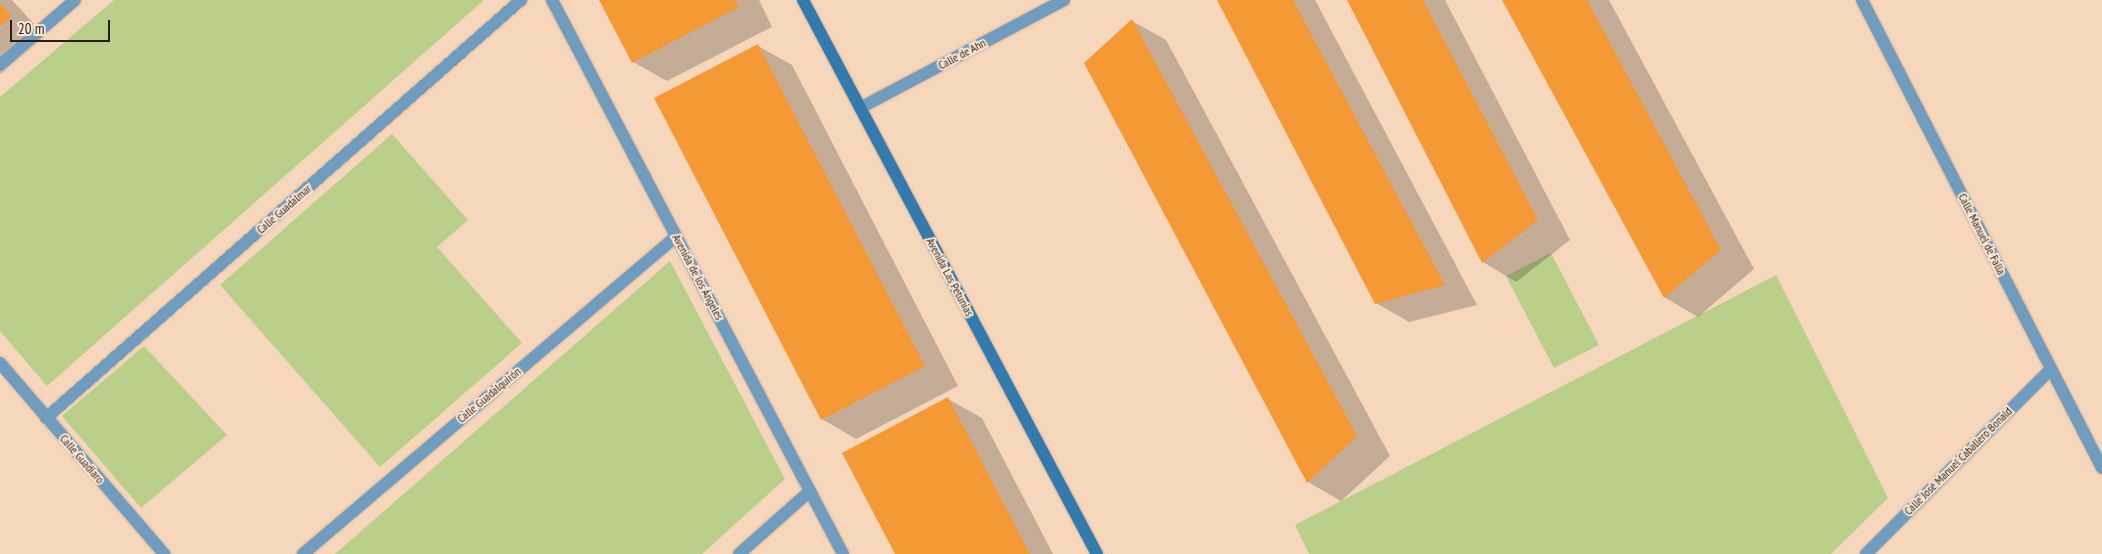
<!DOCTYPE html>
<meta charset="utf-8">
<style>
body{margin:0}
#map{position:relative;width:2102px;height:554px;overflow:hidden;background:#f7d7bc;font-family:"PT Sans Narrow",sans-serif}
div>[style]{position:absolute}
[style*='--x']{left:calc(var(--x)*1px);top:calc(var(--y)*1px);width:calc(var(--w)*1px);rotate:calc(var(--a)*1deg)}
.green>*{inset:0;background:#b9cf8a}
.shadow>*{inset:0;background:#0003}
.building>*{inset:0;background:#f59937}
.roads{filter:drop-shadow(0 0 1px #d2b69e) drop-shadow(0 0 1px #d2b69e)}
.street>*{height:12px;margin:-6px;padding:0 6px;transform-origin:6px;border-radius:6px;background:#719cbe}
.secondary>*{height:12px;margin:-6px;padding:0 6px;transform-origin:6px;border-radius:6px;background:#347aac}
span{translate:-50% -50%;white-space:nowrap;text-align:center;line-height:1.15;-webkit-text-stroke:4px #fae7d6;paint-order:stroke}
.street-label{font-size:12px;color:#2a1e14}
.scale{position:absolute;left:10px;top:20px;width:100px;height:22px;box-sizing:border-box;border:2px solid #2a1e14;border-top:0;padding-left:6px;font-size:15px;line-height:18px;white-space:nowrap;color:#2a1e14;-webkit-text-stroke:4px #fae7d6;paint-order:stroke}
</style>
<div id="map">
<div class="green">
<div style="clip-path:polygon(114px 0,484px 0,47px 386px,0 331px,0 97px)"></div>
<div style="clip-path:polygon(392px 134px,468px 220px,437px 247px,522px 343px,380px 467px,220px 285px)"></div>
<div style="clip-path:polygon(1551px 253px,1599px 345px,1554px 368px,1506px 276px)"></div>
<div style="clip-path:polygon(670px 261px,785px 479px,702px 554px,335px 554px)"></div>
<div style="clip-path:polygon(1776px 275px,1888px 498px,1831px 554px,1309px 554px,1295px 525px)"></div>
<div style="clip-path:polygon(144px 346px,227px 435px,141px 508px,62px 416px)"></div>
</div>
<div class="shadow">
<div style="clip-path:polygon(0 0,12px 0,45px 36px,0 74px)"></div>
<div style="clip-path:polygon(600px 0,759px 0,772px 27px,667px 81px,633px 62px)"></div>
<div style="clip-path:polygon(1218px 0,1315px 0,1477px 305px,1409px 322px,1376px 303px)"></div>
<div style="clip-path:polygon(1348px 0,1445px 0,1570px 240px,1516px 282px,1483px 262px)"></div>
<div style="clip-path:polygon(1503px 0,1609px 0,1754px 269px,1698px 317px,1664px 297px)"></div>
<div style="clip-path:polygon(1132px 21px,1166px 40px,1390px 456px,1341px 501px,1308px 482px)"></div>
<div style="clip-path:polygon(758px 46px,792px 65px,958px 386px,856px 439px,822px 419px)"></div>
<div style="clip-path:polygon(948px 399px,982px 418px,1053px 554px,896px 554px)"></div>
</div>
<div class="building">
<div style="clip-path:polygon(599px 0,735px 0,739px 7px,632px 63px)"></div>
<div style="clip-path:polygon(1217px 0,1293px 0,1445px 285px,1375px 304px)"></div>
<div style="clip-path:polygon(1347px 0,1423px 0,1538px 220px,1482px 263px)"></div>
<div style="clip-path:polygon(1502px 0,1587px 0,1721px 250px,1664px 298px)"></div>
<div style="clip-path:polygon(0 3px,12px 16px,0 26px)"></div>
<div style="clip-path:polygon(1132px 19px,1357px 436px,1307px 483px,1084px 63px)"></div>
<div style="clip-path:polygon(758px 44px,925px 366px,821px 420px,654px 98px)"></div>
<div style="clip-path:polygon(948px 397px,1030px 554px,895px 554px,842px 453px)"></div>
</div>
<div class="roads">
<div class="street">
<div style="--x:552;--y:0;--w:626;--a:62.29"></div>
<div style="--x:1862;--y:0;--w:526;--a:62.85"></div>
<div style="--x:0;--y:65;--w:99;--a:-40.9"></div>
<div style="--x:860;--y:108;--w:231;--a:-27.9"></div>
<div style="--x:0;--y:363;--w:252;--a:49.3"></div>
<div style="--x:46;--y:418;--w:633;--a:-41.35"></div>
<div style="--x:303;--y:554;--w:490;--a:-40.4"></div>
<div style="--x:739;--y:554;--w:95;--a:-41.6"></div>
<div style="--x:1866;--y:554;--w:262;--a:-45"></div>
</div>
<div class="secondary">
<div style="--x:803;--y:0;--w:627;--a:62.05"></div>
</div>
</div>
<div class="street-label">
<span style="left:962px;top:54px;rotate:-28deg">Calle de Ahn</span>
<span style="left:284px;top:209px;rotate:-41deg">Calle Guadalmar</span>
<span style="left:1982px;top:234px;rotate:63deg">Calle Manuel de Falla</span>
<span style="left:698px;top:277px;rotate:62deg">Avenida de los Ángeles</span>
<span style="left:950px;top:277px;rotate:62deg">Avenida Las Petunias</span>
<span style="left:489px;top:395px;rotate:-40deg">Calle Guadalquirón</span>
<span style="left:82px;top:459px;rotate:49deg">Calle Guadiaro</span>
<span style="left:1958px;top:461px;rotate:-45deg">Calle José Manuel Caballero Bonald</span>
</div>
<div class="scale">20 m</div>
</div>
